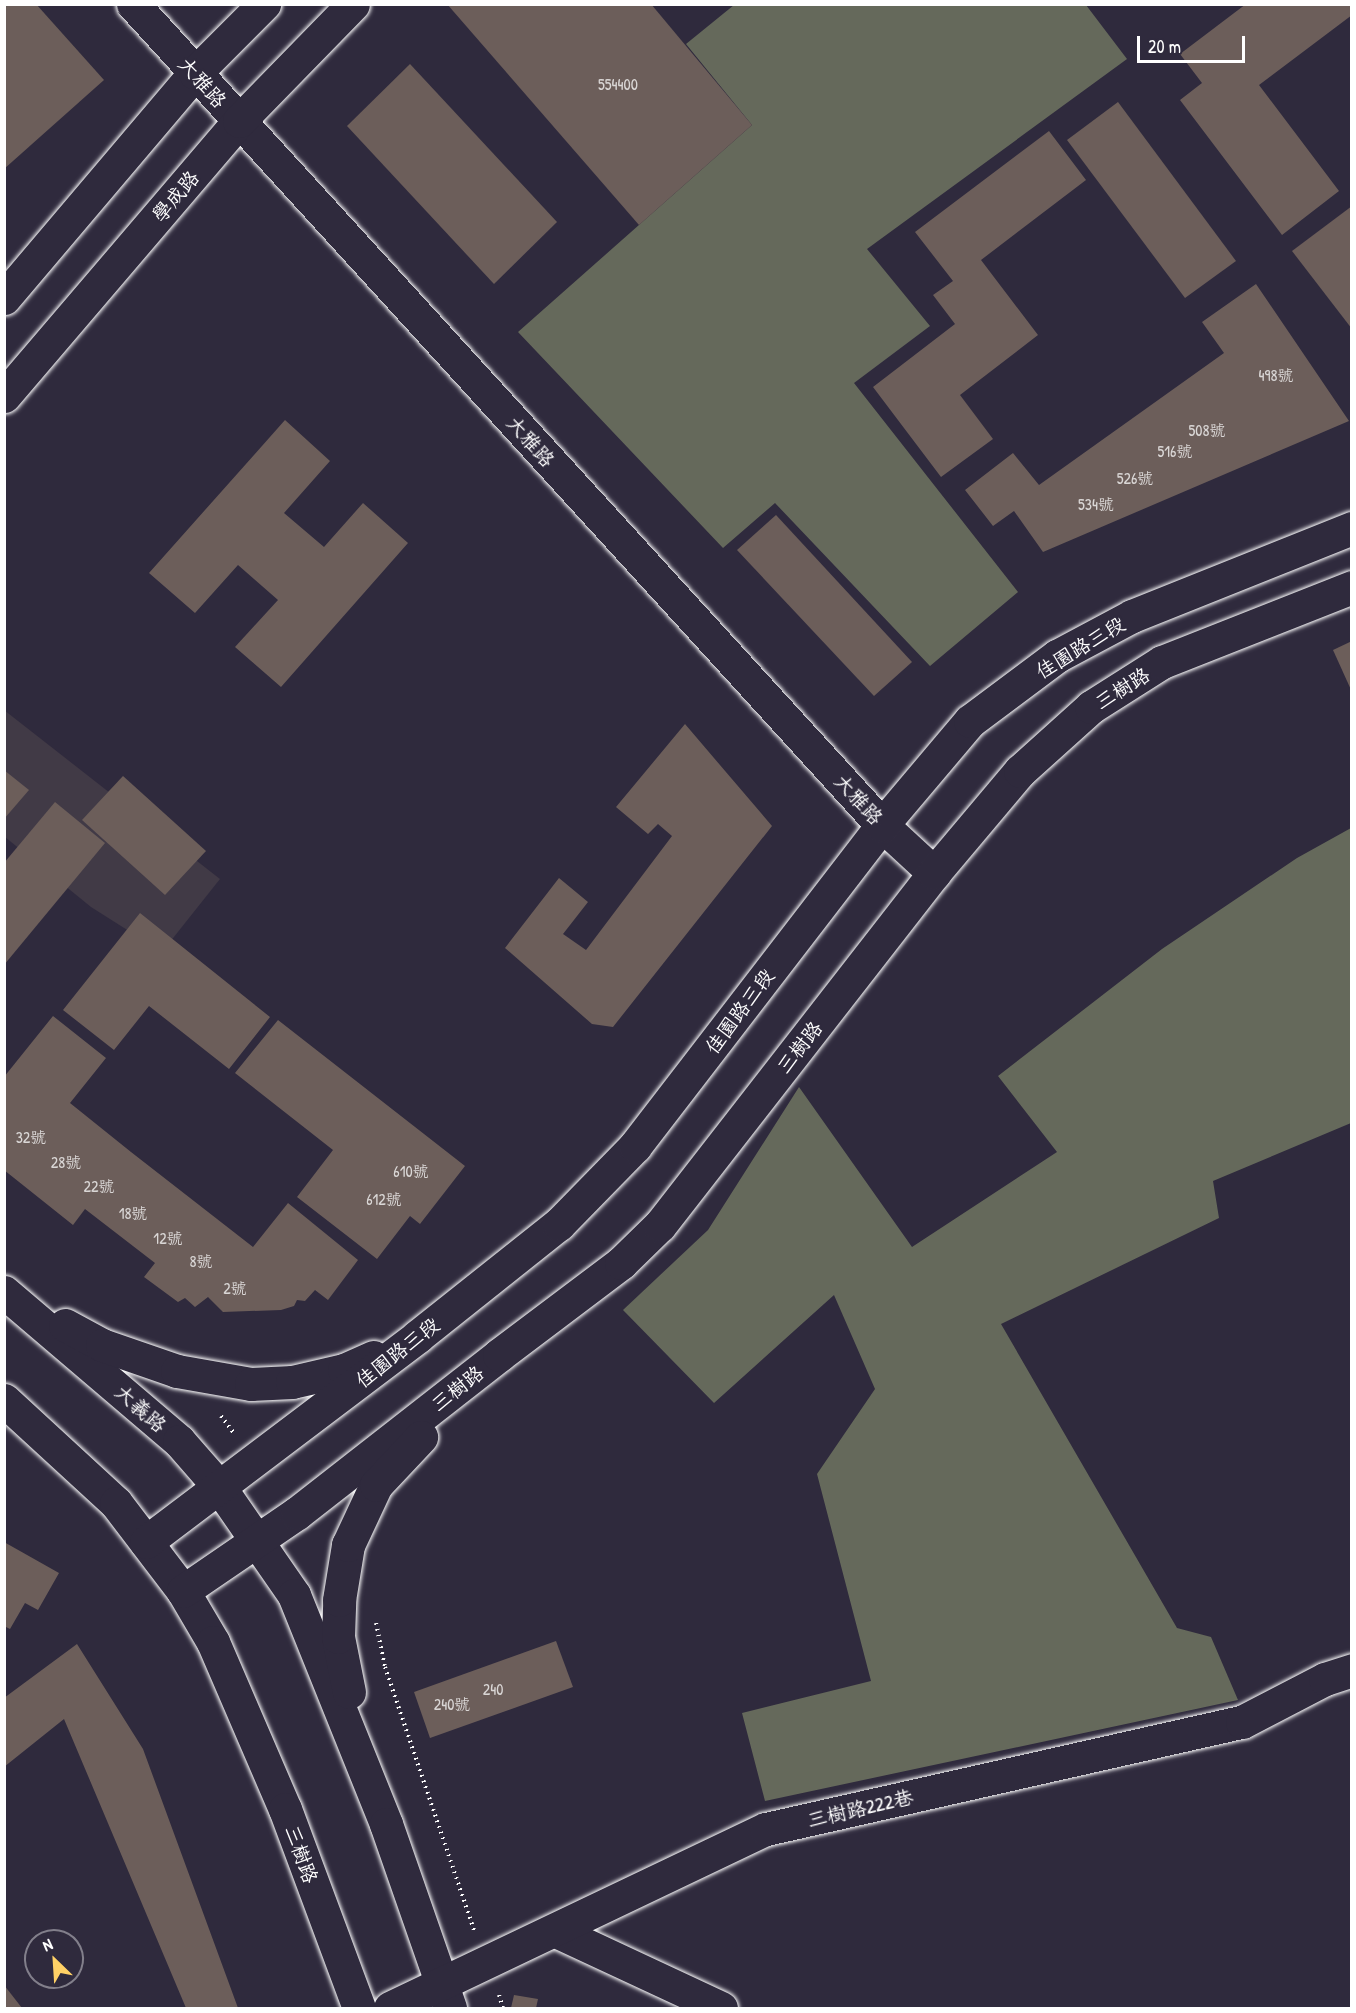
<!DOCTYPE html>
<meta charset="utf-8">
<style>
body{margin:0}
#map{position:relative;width:1356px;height:2013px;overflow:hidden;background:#2f2a3d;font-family:"Patrick Hand","LXGW WenKai TC",sans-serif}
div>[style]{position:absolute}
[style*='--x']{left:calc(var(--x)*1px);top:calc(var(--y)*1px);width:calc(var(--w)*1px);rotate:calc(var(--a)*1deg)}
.built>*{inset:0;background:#413a46}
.green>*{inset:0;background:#65695b}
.building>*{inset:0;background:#6c5e5a}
.path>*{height:4px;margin-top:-2px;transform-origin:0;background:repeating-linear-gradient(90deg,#fff 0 1.5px,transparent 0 6px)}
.roads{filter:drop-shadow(0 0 2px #fff) drop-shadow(0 0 2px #fff)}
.minor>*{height:33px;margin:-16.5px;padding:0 16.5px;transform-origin:16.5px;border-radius:16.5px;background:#2f2a3d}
span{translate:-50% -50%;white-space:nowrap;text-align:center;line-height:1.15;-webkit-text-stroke:4.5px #2f2a3d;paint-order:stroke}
.number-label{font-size:16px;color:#dad7d6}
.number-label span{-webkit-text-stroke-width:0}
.street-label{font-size:20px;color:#fff}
.frame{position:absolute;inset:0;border:6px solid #fff;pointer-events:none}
.north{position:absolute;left:24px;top:1929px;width:60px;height:60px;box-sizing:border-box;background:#2f2a3d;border:2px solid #827f8b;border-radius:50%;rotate:335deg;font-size:16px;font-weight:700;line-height:24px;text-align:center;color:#fff}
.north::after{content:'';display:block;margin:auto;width:21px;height:27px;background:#ffd166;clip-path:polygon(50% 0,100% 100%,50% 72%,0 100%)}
.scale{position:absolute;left:1137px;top:36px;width:108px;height:27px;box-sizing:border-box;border:3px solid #fff;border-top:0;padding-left:8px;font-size:18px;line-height:21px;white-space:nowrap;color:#fff;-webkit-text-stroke:4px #2f2a3d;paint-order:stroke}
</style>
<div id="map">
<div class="built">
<div style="clip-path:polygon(4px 710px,220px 879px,162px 952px,91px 907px,5px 837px)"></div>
</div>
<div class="green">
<div style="clip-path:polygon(734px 5px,1086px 5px,1127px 59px,867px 249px,930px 326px,854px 383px,1018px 592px,930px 666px,775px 503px,723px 548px,518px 332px,752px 125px,686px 44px)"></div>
<div style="clip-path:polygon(1351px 828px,1351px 1123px,1213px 1181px,1219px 1218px,1001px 1324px,1177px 1628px,1211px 1637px,1238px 1700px,765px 1801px,742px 1713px,871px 1681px,817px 1474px,875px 1389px,834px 1295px,714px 1403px,623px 1310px,708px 1230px,799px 1087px,912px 1247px,1057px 1152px,998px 1076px,1162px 949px,1297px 858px)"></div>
</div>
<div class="building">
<div style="clip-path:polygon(4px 4px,36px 4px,104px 80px,4px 169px)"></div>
<div style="clip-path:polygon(447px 4px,651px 4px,752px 125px,639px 225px)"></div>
<div style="clip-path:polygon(1246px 4px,1352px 4px,1352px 15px,1259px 85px,1339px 191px,1282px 235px,1180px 100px,1202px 83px,1180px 54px)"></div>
<div style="clip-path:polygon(410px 64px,557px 222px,494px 284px,347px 126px)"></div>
<div style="clip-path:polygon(1118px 102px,1236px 261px,1185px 298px,1067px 140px)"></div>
<div style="clip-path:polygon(1049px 131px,1086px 180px,981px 260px,1038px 335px,960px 395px,993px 439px,941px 477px,873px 387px,955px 324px,933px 295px,953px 281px,915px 232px)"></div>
<div style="clip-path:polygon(1352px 206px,1352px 329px,1292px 251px)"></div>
<div style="clip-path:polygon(1256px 284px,1349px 421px,1043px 552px,1014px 511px,993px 526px,965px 490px,1013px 453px,1039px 485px,1224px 353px,1202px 322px)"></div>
<div style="clip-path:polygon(285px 420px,330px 461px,284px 513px,324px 547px,363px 503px,408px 543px,281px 687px,235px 647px,278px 600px,238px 565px,195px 613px,149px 573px)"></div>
<div style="clip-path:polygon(776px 515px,912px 662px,874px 696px,737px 550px)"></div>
<div style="clip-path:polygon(1352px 641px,1352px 692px,1333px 650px)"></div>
<div style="clip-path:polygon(685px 724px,772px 826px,613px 1027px,592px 1024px,505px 948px,559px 878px,588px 902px,563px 934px,586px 950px,672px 836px,658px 824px,648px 834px,616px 807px)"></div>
<div style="clip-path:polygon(4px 770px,29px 790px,4px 819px)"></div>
<div style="clip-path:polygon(123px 776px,206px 851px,165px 895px,82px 820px)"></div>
<div style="clip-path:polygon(55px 802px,105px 843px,4px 965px,4px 863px)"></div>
<div style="clip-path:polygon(140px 913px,270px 1017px,229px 1069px,149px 1006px,114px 1050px,63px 1010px)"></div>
<div style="clip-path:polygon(53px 1016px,106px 1058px,70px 1103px,131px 1152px,253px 1247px,288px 1203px,358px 1260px,328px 1300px,315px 1290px,305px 1301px,297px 1300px,294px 1306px,281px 1310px,223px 1312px,208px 1297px,195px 1307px,185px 1298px,178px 1302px,144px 1277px,155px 1263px,85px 1209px,73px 1225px,4px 1170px,4px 1077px)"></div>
<div style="clip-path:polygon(278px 1020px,465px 1166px,420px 1224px,410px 1216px,377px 1259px,297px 1197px,333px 1150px,235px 1073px)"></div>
<div style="clip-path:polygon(4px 1542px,59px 1573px,38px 1610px,25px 1603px,10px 1629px,4px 1626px)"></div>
<div style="clip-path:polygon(556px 1641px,573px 1687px,430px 1738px,414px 1692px)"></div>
<div style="clip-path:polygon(77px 1644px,143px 1749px,238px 2008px,186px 2008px,64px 1719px,4px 1767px,4px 1698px)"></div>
<div style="clip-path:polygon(4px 1985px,22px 2008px,4px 2008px)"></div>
<div style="clip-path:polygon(514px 1995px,538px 1999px,536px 2008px,511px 2008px)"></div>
</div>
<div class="path">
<div style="--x:221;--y:1416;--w:21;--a:53"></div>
<div style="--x:376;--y:1623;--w:45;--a:78.4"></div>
<div style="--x:385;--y:1667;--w:278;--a:71.3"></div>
<div style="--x:499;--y:1995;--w:14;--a:73"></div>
</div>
<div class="roads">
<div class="minor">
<div style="--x:133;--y:4;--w:1111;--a:47.63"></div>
<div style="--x:882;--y:825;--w:71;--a:42.7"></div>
<div style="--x:4;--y:298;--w:295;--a:-49.7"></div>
<div style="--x:195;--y:73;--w:98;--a:-45"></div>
<div style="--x:4;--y:396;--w:362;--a:-49.5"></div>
<div style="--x:239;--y:121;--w:163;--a:-45.7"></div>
<div style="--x:4;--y:1292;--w:230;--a:40.4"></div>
<div style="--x:179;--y:1441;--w:62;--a:48.9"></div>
<div style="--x:220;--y:1488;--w:130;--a:55.3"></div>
<div style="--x:294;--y:1595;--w:247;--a:68.1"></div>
<div style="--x:386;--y:1824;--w:195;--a:70.8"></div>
<div style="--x:65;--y:1325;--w:42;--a:28.4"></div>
<div style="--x:102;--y:1345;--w:79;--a:19.1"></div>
<div style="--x:177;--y:1371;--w:75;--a:10"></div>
<div style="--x:251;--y:1384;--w:41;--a:-2.8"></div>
<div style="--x:292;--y:1382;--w:53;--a:-13"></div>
<div style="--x:344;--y:1370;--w:32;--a:-24"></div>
<div style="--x:4;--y:1400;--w:152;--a:42.6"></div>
<div style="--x:116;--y:1503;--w:111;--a:52.7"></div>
<div style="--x:183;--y:1591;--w:59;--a:59.5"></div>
<div style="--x:213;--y:1642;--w:182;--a:66.7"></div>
<div style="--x:285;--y:1809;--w:212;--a:69.6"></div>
<div style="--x:146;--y:1542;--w:341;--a:-37.1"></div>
<div style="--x:418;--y:1336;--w:180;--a:-38.5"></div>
<div style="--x:559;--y:1224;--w:109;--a:-45.7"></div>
<div style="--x:635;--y:1146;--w:405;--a:-52.4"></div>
<div style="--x:882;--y:825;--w:136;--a:-49.8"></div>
<div style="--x:970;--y:721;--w:109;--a:-36.8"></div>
<div style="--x:1057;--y:656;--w:85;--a:-28.1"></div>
<div style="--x:1132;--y:616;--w:237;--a:-21.8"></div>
<div style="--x:183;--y:1591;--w:138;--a:-34.4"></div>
<div style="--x:297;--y:1513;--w:256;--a:-38"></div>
<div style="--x:499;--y:1355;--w:153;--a:-37"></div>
<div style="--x:621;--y:1263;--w:54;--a:-44.3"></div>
<div style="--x:660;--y:1225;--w:446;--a:-52.1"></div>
<div style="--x:934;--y:873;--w:133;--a:-49.9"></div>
<div style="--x:1020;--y:771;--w:96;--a:-42"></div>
<div style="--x:1091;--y:707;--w:84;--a:-32.4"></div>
<div style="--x:1162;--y:662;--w:204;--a:-21.5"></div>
<div style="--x:349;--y:1692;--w:56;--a:-101.3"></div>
<div style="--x:338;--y:1637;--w:37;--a:-88"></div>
<div style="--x:339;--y:1600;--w:56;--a:-80.7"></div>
<div style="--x:348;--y:1545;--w:66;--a:-65"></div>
<div style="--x:376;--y:1485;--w:66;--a:-46.8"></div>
<div style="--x:556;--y:1931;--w:182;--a:25"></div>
<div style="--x:390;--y:2008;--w:416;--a:-25.5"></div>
<div style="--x:766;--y:1829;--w:488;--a:-12.7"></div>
<div style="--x:1242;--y:1722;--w:93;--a:-27.4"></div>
<div style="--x:1325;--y:1679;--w:28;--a:-18"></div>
</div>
</div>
<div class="number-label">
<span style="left:618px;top:84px">554400</span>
<span style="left:1276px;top:375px">498號</span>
<span style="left:1207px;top:430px">508號</span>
<span style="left:1175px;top:451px">516號</span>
<span style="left:1135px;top:478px">526號</span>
<span style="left:1096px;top:504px">534號</span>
<span style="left:31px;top:1137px">32號</span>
<span style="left:66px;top:1162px">28號</span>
<span style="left:411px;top:1171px">610號</span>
<span style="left:99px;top:1186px">22號</span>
<span style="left:384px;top:1199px">612號</span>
<span style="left:133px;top:1213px">18號</span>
<span style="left:168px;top:1238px">12號</span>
<span style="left:201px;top:1261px">8號</span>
<span style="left:235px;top:1288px">2號</span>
<span style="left:493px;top:1689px">240</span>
<span style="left:452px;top:1704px">240號</span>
</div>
<div class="street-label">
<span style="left:203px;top:82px;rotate:48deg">大雅路</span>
<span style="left:175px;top:196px;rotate:-50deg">學成路</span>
<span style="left:531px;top:441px;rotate:48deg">大雅路</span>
<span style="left:1080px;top:647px;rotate:-31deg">佳園路三段</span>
<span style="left:1122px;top:688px;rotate:-32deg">三樹路</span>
<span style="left:859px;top:799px;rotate:47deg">大雅路</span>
<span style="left:739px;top:1011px;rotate:-53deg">佳園路三段</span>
<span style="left:799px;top:1047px;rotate:-52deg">三樹路</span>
<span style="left:397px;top:1352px;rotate:-38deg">佳園路三段</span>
<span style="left:457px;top:1388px;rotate:-38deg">三樹路</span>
<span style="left:141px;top:1408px;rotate:41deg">大義路</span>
<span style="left:860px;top:1808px;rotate:-13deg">三樹路222巷</span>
<span style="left:302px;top:1854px;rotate:70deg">三樹路</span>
</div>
<div class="frame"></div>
<div class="north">N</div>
<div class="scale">20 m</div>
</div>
